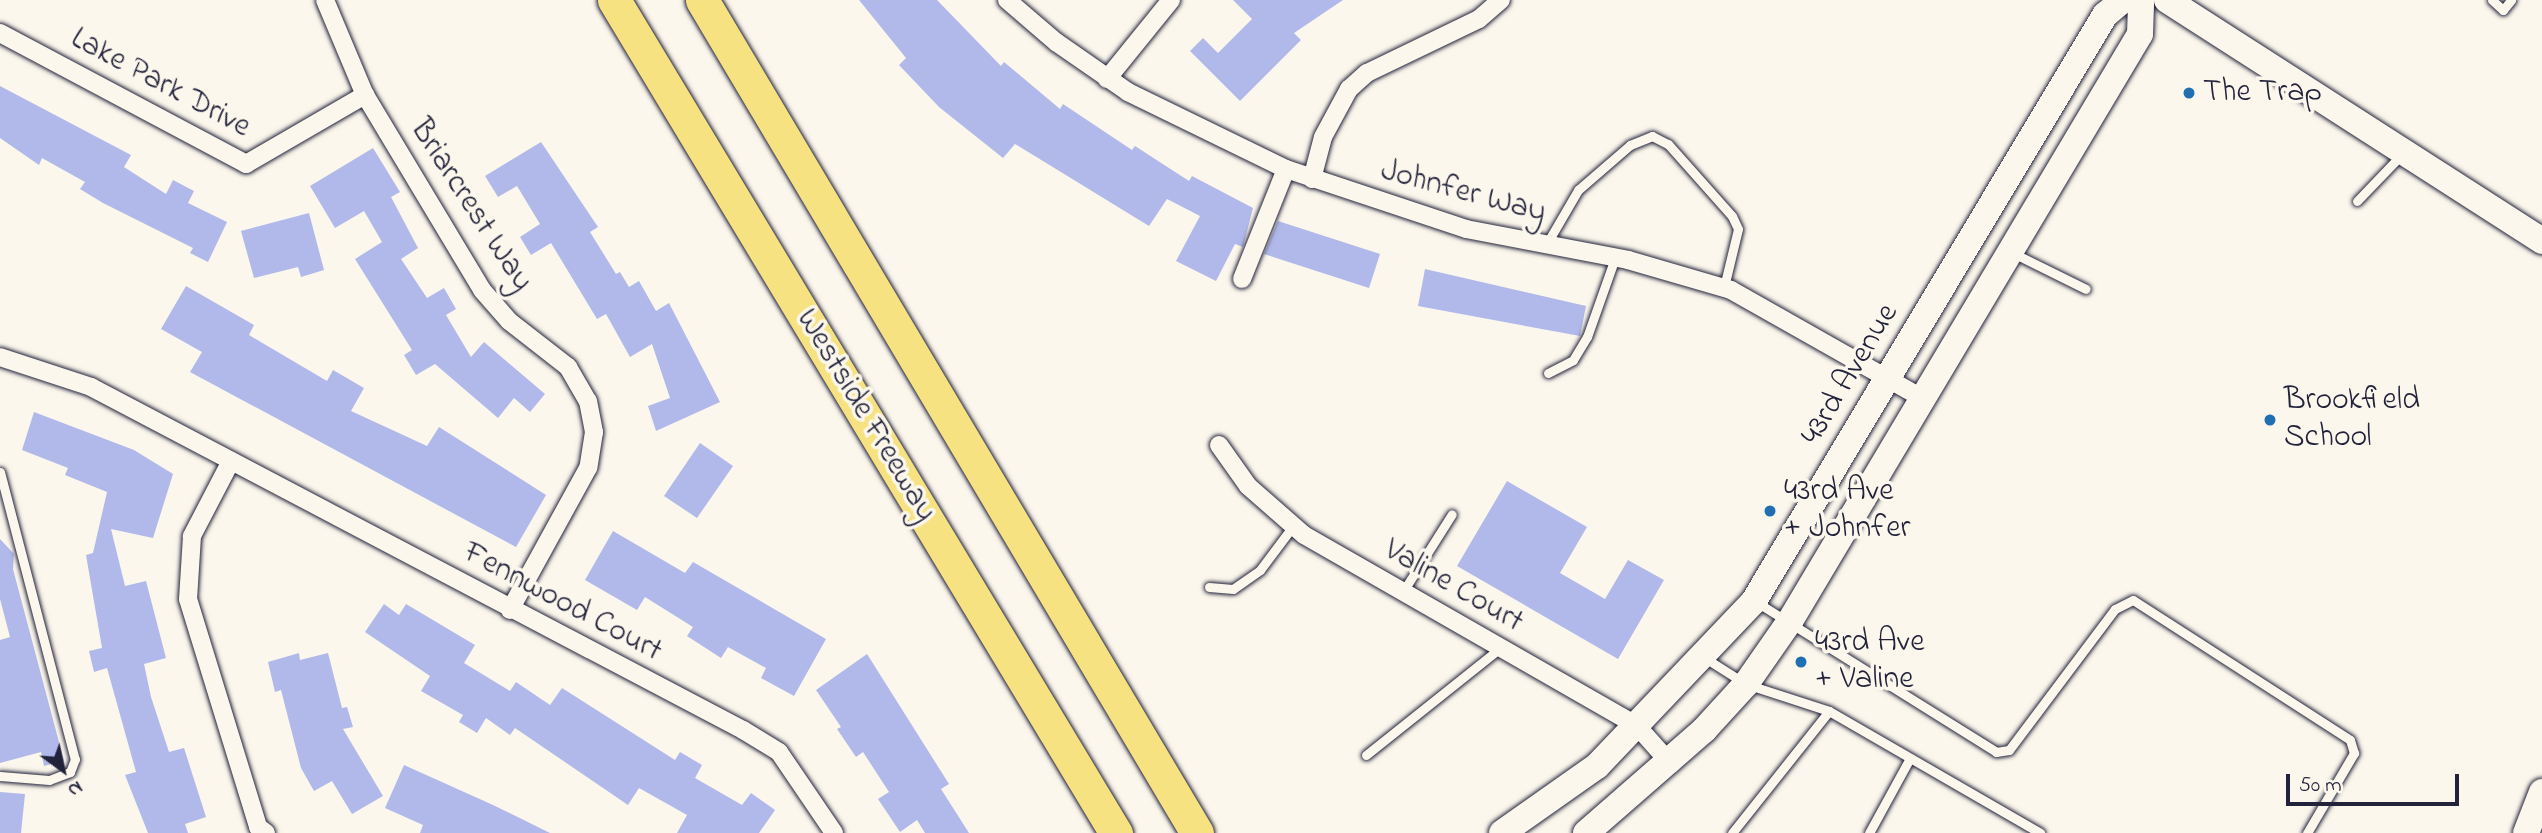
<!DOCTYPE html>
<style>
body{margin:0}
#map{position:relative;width:2542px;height:833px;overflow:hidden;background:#fbf7ec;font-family:"Indie Flower",sans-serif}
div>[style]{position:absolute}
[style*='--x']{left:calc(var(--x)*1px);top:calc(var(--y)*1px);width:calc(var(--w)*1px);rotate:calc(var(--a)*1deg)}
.building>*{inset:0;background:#b0b9ea}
.roads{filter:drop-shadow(0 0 2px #22223b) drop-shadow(0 0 2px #22223b)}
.lane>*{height:9px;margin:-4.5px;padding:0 4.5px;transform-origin:4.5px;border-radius:4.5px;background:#fbf7ec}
.street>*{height:18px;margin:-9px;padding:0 9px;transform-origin:9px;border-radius:9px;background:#fbf7ec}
.secondary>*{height:26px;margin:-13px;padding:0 13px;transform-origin:13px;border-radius:13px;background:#fbf7ec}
.highway>*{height:33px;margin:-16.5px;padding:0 16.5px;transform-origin:16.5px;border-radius:16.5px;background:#f7e281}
.dots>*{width:19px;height:19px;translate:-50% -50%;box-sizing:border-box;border:4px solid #fbf7ec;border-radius:50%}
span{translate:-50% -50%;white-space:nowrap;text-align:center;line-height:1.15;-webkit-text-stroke:7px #fbf7ec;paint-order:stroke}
.street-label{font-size:32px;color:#22223b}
.poi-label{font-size:32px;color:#22223b}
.left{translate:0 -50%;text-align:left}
.north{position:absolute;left:28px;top:735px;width:70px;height:70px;-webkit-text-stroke:5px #fbf7ec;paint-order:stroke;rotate:147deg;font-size:19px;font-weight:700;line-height:28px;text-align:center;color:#22223b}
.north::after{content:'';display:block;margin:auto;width:24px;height:32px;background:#22223b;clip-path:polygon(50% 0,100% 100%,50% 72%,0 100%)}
.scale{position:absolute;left:2286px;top:774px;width:173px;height:32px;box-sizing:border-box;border:4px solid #22223b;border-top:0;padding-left:9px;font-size:21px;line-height:24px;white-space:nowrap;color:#22223b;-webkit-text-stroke:5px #fbf7ec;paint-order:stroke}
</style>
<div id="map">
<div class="building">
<div style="clip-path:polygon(859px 0,937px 0,1001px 66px,1004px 62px,1060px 109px,1063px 104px,1132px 150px,1135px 146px,1189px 181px,1192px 176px,1253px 208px,1243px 247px,1235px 244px,1216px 281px,1176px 261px,1200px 216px,1167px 199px,1149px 226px,1015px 144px,1003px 158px,939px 107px,899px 65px,906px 58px)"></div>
<div style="clip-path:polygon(1233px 0,1343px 0,1294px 33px,1301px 40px,1240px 101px,1190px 51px,1203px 38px,1218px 53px,1252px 19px)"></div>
<div style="clip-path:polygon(0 86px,131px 155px,124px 167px,166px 194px,173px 180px,194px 191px,188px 203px,227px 222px,208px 262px,190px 253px,193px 248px,103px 203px,80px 189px,85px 182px,42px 158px,39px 165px,0 138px)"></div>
<div style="clip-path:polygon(541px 142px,598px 227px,590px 232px,616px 274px,620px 272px,629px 287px,639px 281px,656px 311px,669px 303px,720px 402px,656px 431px,648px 406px,670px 398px,652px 344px,630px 357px,606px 314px,597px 319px,551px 243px,531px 255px,520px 237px,540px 224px,517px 186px,498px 197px,485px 176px)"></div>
<div style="clip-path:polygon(373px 148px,400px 192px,391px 197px,418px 248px,401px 259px,427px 298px,444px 288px,456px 309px,446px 315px,471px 357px,484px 342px,545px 394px,530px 412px,514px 398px,498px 418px,435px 364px,416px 375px,404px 355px,412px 350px,355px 259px,382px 242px,364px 211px,335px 228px,310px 186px)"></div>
<div style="clip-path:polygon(309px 213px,324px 270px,301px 277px,298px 267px,254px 278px,241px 231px)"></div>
<div style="clip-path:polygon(1278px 221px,1380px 254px,1369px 288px,1264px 254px)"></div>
<div style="clip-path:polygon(1425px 269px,1586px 306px,1580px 336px,1418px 306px)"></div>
<div style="clip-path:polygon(186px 286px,254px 325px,249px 335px,327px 381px,333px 370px,364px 388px,351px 411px,427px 446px,439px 427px,546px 495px,516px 547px,190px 372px,202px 352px,161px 329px)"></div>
<div style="clip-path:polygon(34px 412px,134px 450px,173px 474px,153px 538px,111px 529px,125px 586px,146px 581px,166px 658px,144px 664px,151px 697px,169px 752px,184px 748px,206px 817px,185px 824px,188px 833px,148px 833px,125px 775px,136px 772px,107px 668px,94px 672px,89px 651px,102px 648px,86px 555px,93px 553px,107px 492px,65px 475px,68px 468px,22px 450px)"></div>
<div style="clip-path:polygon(700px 443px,733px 466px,697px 518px,664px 496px)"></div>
<div style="clip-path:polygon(1507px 481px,1587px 527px,1560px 573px,1605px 599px,1628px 560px,1664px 580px,1618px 659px,1457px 566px)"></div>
<div style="clip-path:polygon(613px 531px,685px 573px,693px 562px,826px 639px,794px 696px,761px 678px,766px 668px,728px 647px,721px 658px,687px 636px,693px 627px,645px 597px,637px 610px,585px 580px)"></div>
<div style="clip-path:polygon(0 539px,14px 554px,13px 569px,64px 761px,44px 766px,41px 752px,0 763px,0 640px,10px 637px,0 599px)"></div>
<div style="clip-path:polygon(384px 604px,399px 615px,406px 604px,475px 645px,464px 663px,510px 691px,516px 682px,550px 705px,562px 688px,675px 760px,680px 752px,702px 765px,695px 778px,742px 805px,751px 793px,775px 810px,759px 833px,677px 833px,687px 815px,639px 788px,628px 805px,515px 728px,510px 735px,486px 718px,477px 733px,459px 722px,463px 715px,421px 691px,430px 676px,365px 632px)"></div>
<div style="clip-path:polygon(299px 653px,300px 660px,328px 653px,342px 708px,347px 707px,353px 727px,343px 729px,383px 796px,352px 814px,332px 781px,314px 791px,301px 768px,281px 690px,275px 692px,268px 662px)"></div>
<div style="clip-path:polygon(867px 654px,949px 784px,941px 789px,969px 833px,925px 833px,917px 820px,900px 832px,878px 799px,889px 792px,863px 752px,856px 757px,837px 729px,841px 727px,816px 690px)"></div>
<div style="clip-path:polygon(404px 765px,493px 805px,550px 833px,420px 833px,423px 825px,385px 808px)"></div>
<div style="clip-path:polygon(0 792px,25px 794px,21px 833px,0 833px)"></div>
</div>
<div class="roads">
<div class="lane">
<div style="--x:2492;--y:0;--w:15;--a:42"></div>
<div style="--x:2503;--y:10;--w:13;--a:-51"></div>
<div style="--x:2357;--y:201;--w:65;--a:-46.2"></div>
<div style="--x:1546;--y:245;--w:64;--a:-59.8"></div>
<div style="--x:1578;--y:190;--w:69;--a:-40.9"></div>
<div style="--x:1630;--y:145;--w:24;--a:-22"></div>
<div style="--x:1652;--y:136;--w:18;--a:27"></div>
<div style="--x:1668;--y:144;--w:96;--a:48.4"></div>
<div style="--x:1732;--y:216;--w:14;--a:65"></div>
<div style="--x:1738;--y:229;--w:60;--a:103.6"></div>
<div style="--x:2013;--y:253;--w:81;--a:26.3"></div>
<div style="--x:1548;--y:373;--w:28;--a:-27"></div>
<div style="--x:1573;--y:360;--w:27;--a:-59"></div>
<div style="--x:1587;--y:337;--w:84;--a:-70.5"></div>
<div style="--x:0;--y:472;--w:297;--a:75.4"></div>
<div style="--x:75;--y:759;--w:14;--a:111"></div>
<div style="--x:70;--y:772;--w:22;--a:159"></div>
<div style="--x:49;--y:780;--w:49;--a:-175.3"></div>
<div style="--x:1209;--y:587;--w:24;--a:5"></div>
<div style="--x:1233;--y:589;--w:33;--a:-35"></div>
<div style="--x:1260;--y:570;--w:55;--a:-53.1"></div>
<div style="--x:1402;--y:593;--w:93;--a:-57.7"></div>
<div style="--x:1758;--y:603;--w:281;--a:32"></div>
<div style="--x:1996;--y:752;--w:13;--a:-9"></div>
<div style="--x:2009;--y:750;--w:176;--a:-53.1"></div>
<div style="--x:2115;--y:609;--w:20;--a:-27"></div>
<div style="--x:2133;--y:600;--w:258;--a:32.8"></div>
<div style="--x:2350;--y:740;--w:14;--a:73"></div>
<div style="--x:2354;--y:753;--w:93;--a:120.4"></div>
<div style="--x:1705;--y:658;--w:49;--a:32.4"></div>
<div style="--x:1746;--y:684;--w:87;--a:18"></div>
<div style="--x:1829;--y:711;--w:244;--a:30"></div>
<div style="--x:1366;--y:755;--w:170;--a:-38.6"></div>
<div style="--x:1732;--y:833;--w:156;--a:-51.5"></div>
<div style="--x:1869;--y:833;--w:85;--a:-61.3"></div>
</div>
<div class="street">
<div style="--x:325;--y:0;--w:103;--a:67.2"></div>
<div style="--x:365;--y:95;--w:227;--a:59"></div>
<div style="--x:482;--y:290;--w:41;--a:48.9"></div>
<div style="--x:509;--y:321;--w:75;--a:37.9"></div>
<div style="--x:568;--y:367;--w:39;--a:60"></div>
<div style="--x:588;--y:401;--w:32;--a:79"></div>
<div style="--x:594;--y:432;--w:36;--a:99"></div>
<div style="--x:588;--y:468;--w:162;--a:118.8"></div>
<div style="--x:1007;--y:0;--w:65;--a:40.6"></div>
<div style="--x:1056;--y:42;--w:88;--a:34.8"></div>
<div style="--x:1128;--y:92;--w:176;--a:26"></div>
<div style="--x:1286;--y:169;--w:190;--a:18.4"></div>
<div style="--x:1466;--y:229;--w:165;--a:10.8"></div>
<div style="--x:1628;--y:260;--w:107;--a:16.2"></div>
<div style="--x:1731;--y:290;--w:222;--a:29.5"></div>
<div style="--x:0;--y:33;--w:279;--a:28"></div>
<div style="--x:246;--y:164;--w:138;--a:-30.1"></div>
<div style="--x:1107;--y:79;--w:102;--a:-51"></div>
<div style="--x:1312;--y:179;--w:43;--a:-75.3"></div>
<div style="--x:1323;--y:137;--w:55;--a:-61.6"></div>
<div style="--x:1349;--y:89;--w:24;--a:-42"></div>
<div style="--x:1367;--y:73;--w:124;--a:-25.7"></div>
<div style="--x:1479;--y:19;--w:29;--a:-41"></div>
<div style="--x:1242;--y:279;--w:118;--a:-68.2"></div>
<div style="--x:0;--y:357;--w:96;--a:18.2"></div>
<div style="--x:91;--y:387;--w:737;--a:27.75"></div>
<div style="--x:743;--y:730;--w:42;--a:31.4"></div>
<div style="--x:779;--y:752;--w:98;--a:55.8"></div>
<div style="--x:1219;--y:445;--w:50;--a:54.7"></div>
<div style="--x:1248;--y:486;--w:74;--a:41.2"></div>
<div style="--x:1304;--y:535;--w:384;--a:29.8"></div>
<div style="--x:1637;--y:726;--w:51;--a:48.2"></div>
<div style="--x:231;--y:461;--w:85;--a:117.5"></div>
<div style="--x:192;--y:536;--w:63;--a:93.6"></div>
<div style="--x:188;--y:599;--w:239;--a:72.9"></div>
<div style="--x:258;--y:827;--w:10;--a:37"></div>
</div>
<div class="secondary">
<div style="--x:2167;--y:0;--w:446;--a:32.7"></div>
<div style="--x:1502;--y:833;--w:116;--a:-35.2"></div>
<div style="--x:1597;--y:766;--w:228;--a:-46.4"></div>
<div style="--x:1754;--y:601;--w:683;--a:-59.08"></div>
<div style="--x:2105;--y:15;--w:23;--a:-40"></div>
<div style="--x:1586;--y:833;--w:157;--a:-41.1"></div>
<div style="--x:1704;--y:730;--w:62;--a:-47.6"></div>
<div style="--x:1746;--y:684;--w:77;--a:-55.1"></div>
<div style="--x:1790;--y:621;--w:683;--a:-59.19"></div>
<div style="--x:2140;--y:34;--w:34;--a:-88"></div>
<div style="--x:2526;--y:833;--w:44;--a:-68.7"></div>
</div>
<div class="highway">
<div style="--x:614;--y:0;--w:973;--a:58.93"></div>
<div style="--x:702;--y:0;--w:969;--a:59.28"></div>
</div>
</div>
<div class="dots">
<div style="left:2189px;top:93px;background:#1f6fb2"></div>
<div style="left:2270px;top:420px;background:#1f6fb2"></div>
<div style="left:1770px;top:511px;background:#1f6fb2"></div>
<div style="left:1801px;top:662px;background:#1f6fb2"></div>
</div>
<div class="street-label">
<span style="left:160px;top:84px;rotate:28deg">Lake Park Drive</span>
<span style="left:1463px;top:193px;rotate:15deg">Johnfer Way</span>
<span style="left:470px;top:206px;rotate:57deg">Briarcrest Way</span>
<span style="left:1851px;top:375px;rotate:-59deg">43rd Avenue</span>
<span style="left:865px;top:416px;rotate:59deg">Westside Freeway</span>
<span style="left:1453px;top:587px;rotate:30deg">Valine Court</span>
<span style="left:562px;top:603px;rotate:28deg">Fennwood Court</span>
</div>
<div class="poi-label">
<span class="left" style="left:2203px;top:93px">The Trap</span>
<span class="left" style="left:2284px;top:420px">Brookfield<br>School</span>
<span class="left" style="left:1784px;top:511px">43rd Ave<br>+ Johnfer</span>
<span class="left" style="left:1815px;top:662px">43rd Ave<br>+ Valine</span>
</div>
<div class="north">N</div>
<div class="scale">50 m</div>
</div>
